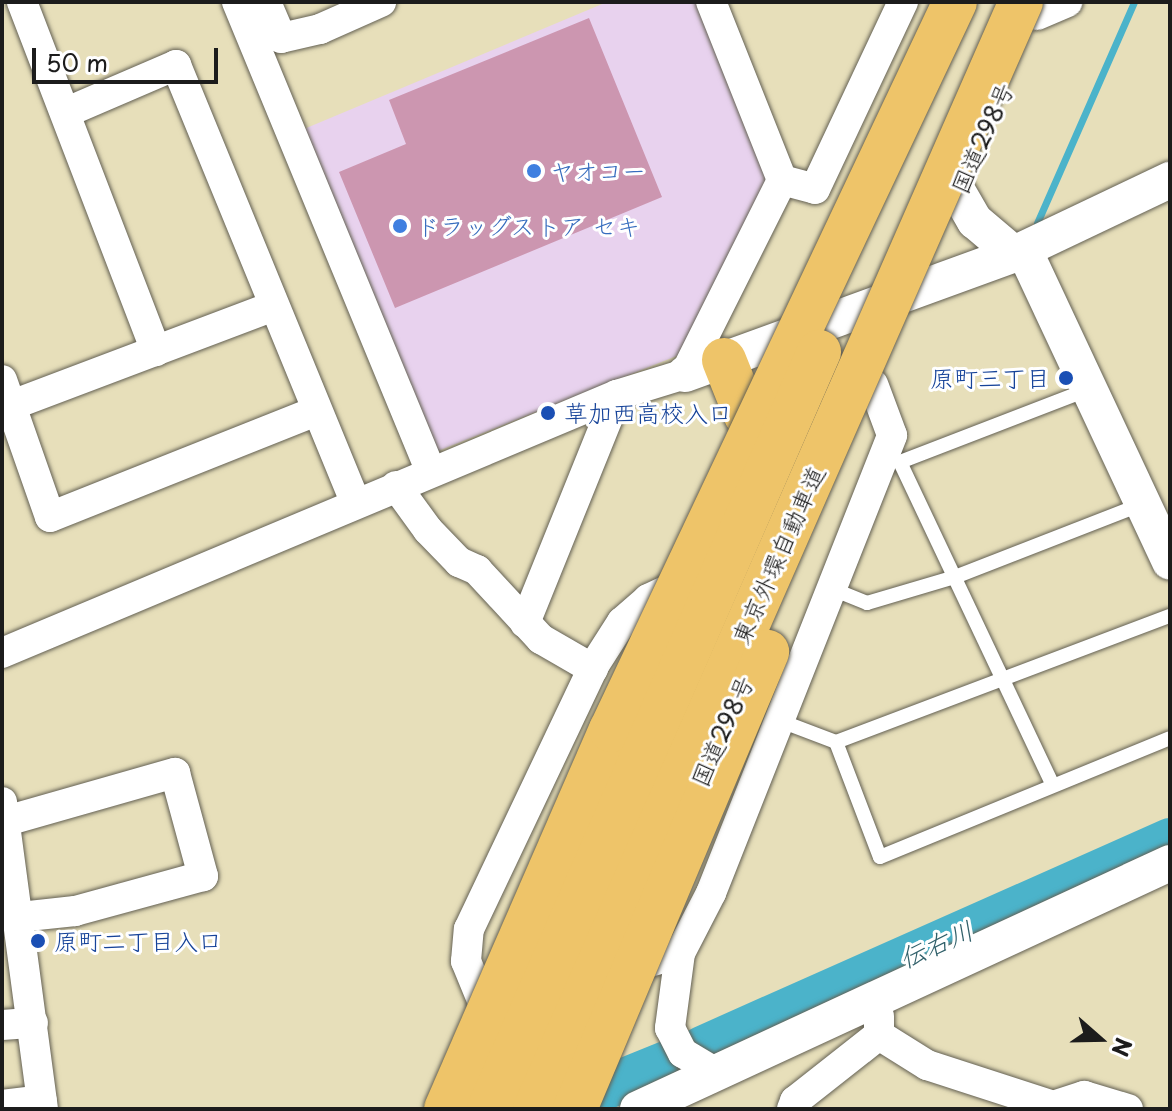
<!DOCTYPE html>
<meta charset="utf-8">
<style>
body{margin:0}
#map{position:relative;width:1172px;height:1111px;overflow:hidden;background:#e7dfba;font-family:"Playpen Sans","Klee One",sans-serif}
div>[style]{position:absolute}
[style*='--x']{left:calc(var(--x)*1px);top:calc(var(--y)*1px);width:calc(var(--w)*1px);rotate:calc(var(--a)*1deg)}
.built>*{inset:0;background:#e8d2ee}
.stream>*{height:7px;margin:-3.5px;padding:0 3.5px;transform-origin:3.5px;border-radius:3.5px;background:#4bb3ca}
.river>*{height:44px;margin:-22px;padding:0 22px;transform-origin:22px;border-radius:22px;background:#4bb3ca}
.building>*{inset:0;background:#cc96b0}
.roads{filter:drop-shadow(0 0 2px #636053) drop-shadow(0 0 2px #636053)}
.service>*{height:14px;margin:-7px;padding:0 7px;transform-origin:7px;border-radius:7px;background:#fff}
.minor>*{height:30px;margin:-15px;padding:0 15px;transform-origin:15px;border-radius:15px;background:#fff}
.tertiary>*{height:36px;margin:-18px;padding:0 18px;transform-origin:18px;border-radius:18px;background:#fff}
.trunk>*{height:44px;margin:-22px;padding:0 22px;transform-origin:22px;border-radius:22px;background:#eec469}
.bridges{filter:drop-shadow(0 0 2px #636053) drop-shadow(0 0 2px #636053)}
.motorway-bridge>*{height:44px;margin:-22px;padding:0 22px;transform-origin:22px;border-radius:22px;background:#eec469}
.dots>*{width:22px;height:22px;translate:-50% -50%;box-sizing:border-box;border:4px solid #fff;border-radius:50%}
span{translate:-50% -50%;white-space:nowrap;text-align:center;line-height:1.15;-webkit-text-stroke:6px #fff;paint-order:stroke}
.street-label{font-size:24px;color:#1c1c1c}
.shop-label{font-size:24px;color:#366cbe}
.left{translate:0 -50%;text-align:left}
.transit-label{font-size:24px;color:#164399}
.right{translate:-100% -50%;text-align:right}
.water-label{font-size:26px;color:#31606a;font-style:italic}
.frame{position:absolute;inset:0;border:4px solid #1c1c1c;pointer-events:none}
.north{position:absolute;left:1060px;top:999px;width:80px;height:80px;-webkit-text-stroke:6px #fff;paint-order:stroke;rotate:110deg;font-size:22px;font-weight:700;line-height:32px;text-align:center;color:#1c1c1c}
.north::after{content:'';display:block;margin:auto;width:28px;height:36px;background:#1c1c1c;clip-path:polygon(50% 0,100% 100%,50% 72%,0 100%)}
.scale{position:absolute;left:32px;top:48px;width:186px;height:36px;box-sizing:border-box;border:4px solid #1c1c1c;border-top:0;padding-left:10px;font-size:24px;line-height:28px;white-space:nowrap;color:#1c1c1c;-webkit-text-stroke:6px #fff;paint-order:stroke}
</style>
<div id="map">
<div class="built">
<div style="clip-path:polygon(607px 2px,695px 2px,768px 171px,767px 182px,679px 355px,438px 451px,304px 129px)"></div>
</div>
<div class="stream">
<div style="--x:1037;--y:223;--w:241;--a:-66.3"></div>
</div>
<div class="river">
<div style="--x:702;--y:1048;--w:512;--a:-23.96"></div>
<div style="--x:575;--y:1100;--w:104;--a:-22.1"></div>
</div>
<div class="building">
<div style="clip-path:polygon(589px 18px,662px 197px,395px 308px,339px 172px,406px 144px,389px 100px)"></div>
</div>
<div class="roads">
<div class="service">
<div style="--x:892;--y:459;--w:9;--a:21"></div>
<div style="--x:900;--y:462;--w:203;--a:-21.1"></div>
<div style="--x:900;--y:462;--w:357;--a:64.7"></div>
<div style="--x:830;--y:588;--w:40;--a:22"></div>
<div style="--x:867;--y:603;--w:92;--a:-16.5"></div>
<div style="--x:955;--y:577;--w:201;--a:-21.3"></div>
<div style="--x:778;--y:720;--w:62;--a:20.8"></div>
<div style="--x:836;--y:742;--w:357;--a:-20.7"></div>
<div style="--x:836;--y:742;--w:123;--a:69.1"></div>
<div style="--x:880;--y:857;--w:313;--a:-22.3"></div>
</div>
<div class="minor">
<div style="--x:22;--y:2;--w:374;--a:69"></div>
<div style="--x:237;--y:2;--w:508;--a:67.57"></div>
<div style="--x:266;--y:2;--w:39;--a:67"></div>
<div style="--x:281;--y:38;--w:40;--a:-13"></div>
<div style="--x:320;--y:29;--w:67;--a:-23.9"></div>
<div style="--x:1037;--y:15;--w:33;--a:-23"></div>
<div style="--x:67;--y:112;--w:119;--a:-23.3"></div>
<div style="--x:176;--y:65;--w:474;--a:67.7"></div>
<div style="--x:782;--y:180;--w:34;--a:15"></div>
<div style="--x:815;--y:189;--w:207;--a:-64.8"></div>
<div style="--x:2;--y:380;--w:145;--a:70.7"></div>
<div style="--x:50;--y:517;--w:287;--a:-21.7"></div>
<div style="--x:12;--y:405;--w:280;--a:-20.7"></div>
<div style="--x:396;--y:486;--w:54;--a:54"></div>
<div style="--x:428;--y:530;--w:45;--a:45.9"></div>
<div style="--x:459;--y:562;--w:20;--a:24"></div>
<div style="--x:477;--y:570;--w:94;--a:47.2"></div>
<div style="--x:541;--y:639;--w:60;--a:30"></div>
<div style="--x:525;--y:623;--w:246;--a:-68"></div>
<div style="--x:2;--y:653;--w:667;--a:-22.76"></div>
<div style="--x:617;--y:395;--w:71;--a:-17.2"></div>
<div style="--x:685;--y:374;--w:217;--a:-63.4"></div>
<div style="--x:782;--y:180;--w:192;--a:-111.7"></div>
<div style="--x:2;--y:802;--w:310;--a:82.4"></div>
<div style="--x:6;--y:821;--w:176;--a:-15.9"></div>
<div style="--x:175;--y:773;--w:107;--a:74.8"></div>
<div style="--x:203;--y:876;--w:133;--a:164.7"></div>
<div style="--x:75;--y:911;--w:55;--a:173.8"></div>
<div style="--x:680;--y:953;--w:76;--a:97.6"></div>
<div style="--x:670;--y:1028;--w:28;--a:63"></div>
<div style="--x:683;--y:1053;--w:41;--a:31"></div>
<div style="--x:623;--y:970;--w:59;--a:-16.6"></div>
<div style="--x:680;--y:953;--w:68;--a:-62.7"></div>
<div style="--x:711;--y:893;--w:492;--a:-68.4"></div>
<div style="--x:892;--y:435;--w:54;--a:-110.4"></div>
<div style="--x:491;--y:1022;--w:66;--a:-112.3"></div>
<div style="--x:466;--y:961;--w:32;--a:-85"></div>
<div style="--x:469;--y:929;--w:293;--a:-64.6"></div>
<div style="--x:595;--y:664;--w:50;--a:-57.3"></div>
<div style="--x:622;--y:622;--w:35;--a:-41"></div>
<div style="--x:648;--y:599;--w:43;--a:-24.8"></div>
<div style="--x:2;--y:1025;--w:31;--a:-4"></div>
<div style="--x:879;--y:1035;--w:57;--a:32"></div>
<div style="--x:927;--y:1065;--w:133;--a:18"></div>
<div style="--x:1053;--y:1106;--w:33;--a:-18"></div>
<div style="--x:1084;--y:1096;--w:46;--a:16.5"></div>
<div style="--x:2;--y:1105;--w:40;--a:-7.1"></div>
<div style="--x:792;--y:1109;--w:9;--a:-69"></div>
<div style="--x:795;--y:1101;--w:107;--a:-38.2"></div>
<div style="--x:879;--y:1035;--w:19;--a:-90"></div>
</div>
<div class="tertiary">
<div style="--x:958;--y:192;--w:34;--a:60"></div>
<div style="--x:975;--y:221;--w:51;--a:40.2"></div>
<div style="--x:1024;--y:250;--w:344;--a:64.9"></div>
<div style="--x:685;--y:374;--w:350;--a:-20"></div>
<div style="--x:1014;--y:254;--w:173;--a:-25.4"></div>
<div style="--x:638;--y:1109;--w:586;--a:-24.82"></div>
</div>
<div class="trunk">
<div style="--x:724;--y:360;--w:59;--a:68.2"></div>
<div style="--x:746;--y:415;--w:27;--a:51"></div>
</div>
</div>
<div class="bridges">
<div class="motorway-bridge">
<div style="--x:446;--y:1109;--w:413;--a:-66.5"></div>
<div style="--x:611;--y:730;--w:805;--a:-64.71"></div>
<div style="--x:489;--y:1109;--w:826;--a:-66.45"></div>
<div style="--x:535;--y:1109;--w:1209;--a:-66.3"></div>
<div style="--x:575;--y:1109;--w:496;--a:-67.2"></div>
</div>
</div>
<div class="dots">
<div style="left:534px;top:171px;background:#3f7fe0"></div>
<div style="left:400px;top:226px;background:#3f7fe0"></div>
<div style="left:1066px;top:378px;background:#1a4fb4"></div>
<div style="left:548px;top:413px;background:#1a4fb4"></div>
<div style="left:38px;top:941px;background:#1a4fb4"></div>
</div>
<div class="street-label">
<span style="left:982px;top:138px;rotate:-66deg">国道298号</span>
<span style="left:778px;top:555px;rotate:-66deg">東京外環自動車道</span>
<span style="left:722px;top:731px;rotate:-66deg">国道298号</span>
</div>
<div class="shop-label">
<span class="left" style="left:550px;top:171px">ヤオコー</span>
<span class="left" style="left:416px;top:226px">ドラッグストア セキ</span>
</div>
<div class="transit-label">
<span class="right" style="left:1050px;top:378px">原町三丁目</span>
<span class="left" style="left:564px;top:413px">草加西高校入口</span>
<span class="left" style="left:54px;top:941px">原町二丁目入口</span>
</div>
<div class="water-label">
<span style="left:936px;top:944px;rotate:-24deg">伝右川</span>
</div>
<div class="frame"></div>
<div class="north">N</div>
<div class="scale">50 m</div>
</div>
